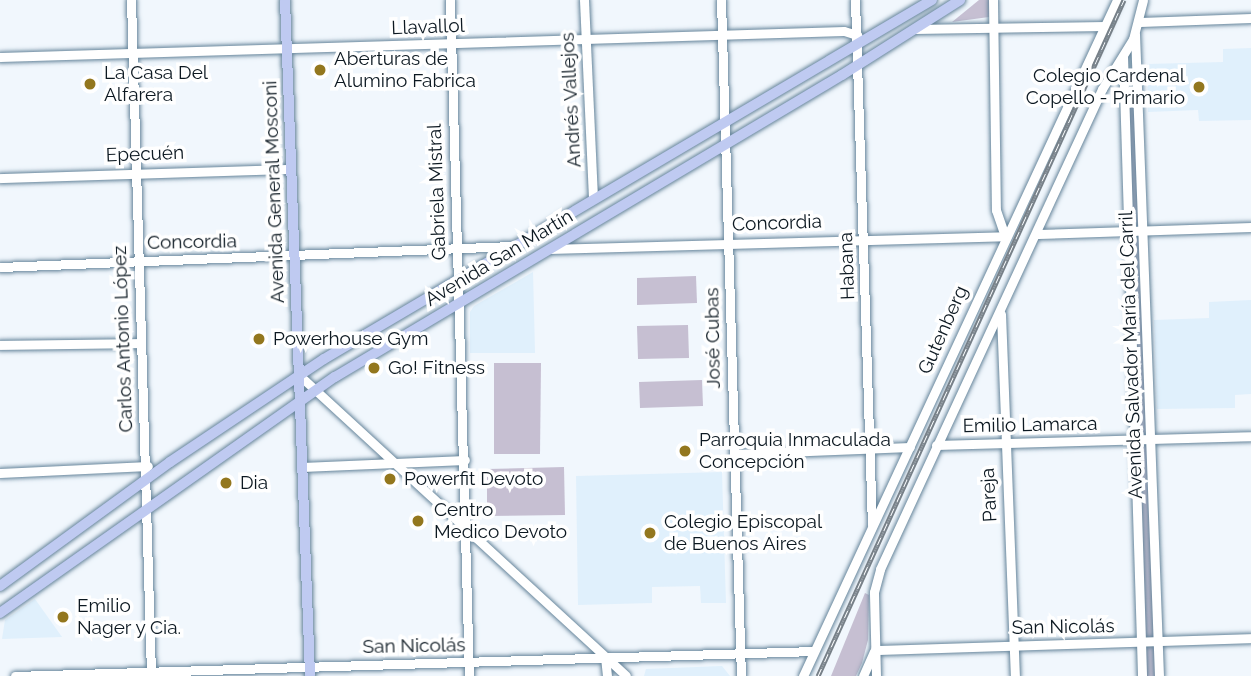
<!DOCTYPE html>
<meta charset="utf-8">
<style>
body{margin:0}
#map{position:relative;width:1251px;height:676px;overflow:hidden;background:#f1f7fd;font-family:Raleway,sans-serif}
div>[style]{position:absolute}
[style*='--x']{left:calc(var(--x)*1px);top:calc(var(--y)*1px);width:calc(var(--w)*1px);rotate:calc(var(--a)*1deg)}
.built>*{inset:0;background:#e0f0fc}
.green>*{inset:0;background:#c6bfd2}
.roads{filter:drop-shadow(0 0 2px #66859b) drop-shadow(0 0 2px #66859b)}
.minor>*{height:9px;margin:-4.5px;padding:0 4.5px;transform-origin:4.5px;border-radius:4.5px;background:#fff}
.major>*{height:10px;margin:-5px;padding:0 5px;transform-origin:5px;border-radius:5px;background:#bfcaf1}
.rail>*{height:5px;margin-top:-2.5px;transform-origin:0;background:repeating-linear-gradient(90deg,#fff 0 8px,#778088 0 16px);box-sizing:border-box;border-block:2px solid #778088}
.dots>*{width:19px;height:19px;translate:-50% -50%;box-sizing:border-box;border:4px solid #fff;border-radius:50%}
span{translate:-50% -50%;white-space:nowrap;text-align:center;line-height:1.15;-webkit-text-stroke:7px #fff;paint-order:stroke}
.street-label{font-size:19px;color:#0c1821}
.poi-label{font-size:19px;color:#0c1821}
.left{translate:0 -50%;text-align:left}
.right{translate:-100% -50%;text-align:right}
</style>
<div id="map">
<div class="built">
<div style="clip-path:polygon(1251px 48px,1251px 120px,1199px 121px,1198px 110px,1148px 112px,1147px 64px,1223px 62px,1223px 49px)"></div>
<div style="clip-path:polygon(533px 272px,535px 353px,470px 353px,470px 312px,474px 306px)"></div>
<div style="clip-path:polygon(1251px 300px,1251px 394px,1235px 395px,1235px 408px,1157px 409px,1154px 320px,1209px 318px,1209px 302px)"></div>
<div style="clip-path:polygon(722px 472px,726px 603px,701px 603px,700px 586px,652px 587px,652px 603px,578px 605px,576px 476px)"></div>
<div style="clip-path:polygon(35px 599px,62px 637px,2px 639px,5px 620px)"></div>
<div style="clip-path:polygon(722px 666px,730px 676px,644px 676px,646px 669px)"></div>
</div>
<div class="green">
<div style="clip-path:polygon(979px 0,990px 0,989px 17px,952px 22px)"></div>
<div style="clip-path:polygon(1138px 92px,1159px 676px,1142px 676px,1125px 93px)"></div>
<div style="clip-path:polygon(696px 276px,697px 303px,637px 305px,637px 278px)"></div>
<div style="clip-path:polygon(688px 325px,689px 358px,638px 359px,637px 326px)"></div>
<div style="clip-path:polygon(494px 363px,541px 363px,540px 454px,494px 454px)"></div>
<div style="clip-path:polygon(702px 380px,703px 406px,640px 408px,639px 382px)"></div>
<div style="clip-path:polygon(564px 467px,565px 515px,487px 516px,487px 469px)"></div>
<div style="clip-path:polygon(865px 593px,869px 595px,868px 640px,862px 663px,856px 676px,831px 676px)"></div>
</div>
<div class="roads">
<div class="minor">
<div style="--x:131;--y:0;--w:673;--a:88.3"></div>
<div style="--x:450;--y:0;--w:676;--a:88.39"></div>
<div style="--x:584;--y:0;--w:198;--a:87.4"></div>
<div style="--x:721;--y:0;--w:676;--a:88.31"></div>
<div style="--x:855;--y:0;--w:525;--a:88.15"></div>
<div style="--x:993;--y:0;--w:210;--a:89.2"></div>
<div style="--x:996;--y:210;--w:28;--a:71"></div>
<div style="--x:1140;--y:22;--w:111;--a:-2.1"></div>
<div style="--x:914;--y:29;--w:191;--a:-0.9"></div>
<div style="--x:1135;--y:34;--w:642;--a:87.86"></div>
<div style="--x:1123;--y:56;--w:620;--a:88.24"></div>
<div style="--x:0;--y:57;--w:844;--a:-1.76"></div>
<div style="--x:844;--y:31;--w:14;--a:17"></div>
<div style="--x:0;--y:178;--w:290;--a:-1.8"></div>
<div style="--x:1038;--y:234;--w:213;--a:-1.9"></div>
<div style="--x:549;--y:249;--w:456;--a:-1.6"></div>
<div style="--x:0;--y:267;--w:511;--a:-2.35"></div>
<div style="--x:1001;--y:314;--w:362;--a:87.8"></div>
<div style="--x:0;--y:345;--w:140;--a:-0.8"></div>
<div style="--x:299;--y:375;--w:444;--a:42.6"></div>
<div style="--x:936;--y:445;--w:315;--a:-1.6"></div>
<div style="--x:734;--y:454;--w:176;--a:-2.3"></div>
<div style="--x:302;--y:467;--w:163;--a:-2.5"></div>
<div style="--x:0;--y:473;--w:148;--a:-2.7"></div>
<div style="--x:875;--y:650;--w:376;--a:-1.8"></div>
<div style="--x:605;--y:657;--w:19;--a:84"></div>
<div style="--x:15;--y:676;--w:799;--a:-1.79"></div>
<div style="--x:803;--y:676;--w:745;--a:-65.09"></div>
<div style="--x:863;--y:676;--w:27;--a:-66"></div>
<div style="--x:876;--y:676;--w:84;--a:-91.4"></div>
<div style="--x:874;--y:592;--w:24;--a:-75"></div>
<div style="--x:880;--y:569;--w:529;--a:-65.18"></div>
<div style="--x:1102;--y:89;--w:59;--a:-58.2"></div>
<div style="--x:1133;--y:39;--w:40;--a:-75.6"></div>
</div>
<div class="major">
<div style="--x:285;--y:0;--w:676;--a:87.88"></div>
<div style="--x:0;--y:586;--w:210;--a:-36.1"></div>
<div style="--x:170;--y:462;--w:185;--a:-33.8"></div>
<div style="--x:324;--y:359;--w:706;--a:-30.56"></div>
<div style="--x:0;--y:613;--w:410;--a:-35.2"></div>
<div style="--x:335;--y:377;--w:590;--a:-30.78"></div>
<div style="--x:842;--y:75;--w:140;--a:-32.4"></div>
</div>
</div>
<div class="rail">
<div style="--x:818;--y:676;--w:742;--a:-65.65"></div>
</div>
<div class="dots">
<div style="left:320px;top:70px;background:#93771e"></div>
<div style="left:90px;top:84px;background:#93771e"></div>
<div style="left:1199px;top:87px;background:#93771e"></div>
<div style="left:259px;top:339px;background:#93771e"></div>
<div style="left:374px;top:368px;background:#93771e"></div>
<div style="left:685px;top:451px;background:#93771e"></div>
<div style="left:390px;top:479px;background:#93771e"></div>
<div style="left:226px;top:483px;background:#93771e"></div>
<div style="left:418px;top:521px;background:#93771e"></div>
<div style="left:650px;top:533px;background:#93771e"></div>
<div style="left:63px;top:617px;background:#93771e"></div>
</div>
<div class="street-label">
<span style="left:428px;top:27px;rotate:-2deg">Llavallol</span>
<span style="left:571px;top:100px;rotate:-93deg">Andrés Vallejos</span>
<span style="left:145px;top:154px;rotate:-2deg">Epecuén</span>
<span style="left:274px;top:192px;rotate:-92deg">Avenida General Mosconi</span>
<span style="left:437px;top:192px;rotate:-92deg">Gabriela Mistral</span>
<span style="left:777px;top:223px;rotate:-2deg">Concordia</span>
<span style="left:192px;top:242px;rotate:-1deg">Concordia</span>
<span style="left:499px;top:258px;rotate:-31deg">Avenida San Martín</span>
<span style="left:847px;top:266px;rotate:-92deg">Habana</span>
<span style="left:943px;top:330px;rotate:-66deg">Gutenberg</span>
<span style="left:713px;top:338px;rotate:-91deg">José Cubas</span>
<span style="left:123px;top:339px;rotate:-92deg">Carlos Antonio López</span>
<span style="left:1131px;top:355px;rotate:-92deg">Avenida Salvador María del Carril</span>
<span style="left:1030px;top:425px;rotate:-1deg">Emilio Lamarca</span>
<span style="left:989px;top:495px;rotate:-93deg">Pareja</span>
<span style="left:1063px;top:627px;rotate:-1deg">San Nicolás</span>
<span style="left:414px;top:646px;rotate:-1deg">San Nicolás</span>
</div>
<div class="poi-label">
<span class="left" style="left:334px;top:70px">Aberturas de<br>Alumino Fabrica</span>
<span class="left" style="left:104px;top:84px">La Casa Del<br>Alfarera</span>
<span class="right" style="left:1185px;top:87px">Colegio Cardenal<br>Copello - Primario</span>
<span class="left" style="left:273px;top:339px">Powerhouse Gym</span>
<span class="left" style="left:388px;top:368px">Go! Fitness</span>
<span class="left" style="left:699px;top:451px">Parroquia Inmaculada<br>Concepción</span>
<span class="left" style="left:404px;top:479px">Powerfit Devoto</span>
<span class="left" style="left:240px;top:483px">Dia</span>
<span class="left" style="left:434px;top:521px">Centro<br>Medico Devoto</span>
<span class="left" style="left:664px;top:533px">Colegio Episcopal<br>de Buenos Aires</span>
<span class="left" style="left:77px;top:617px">Emilio<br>Nager y Cia.</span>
</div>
</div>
